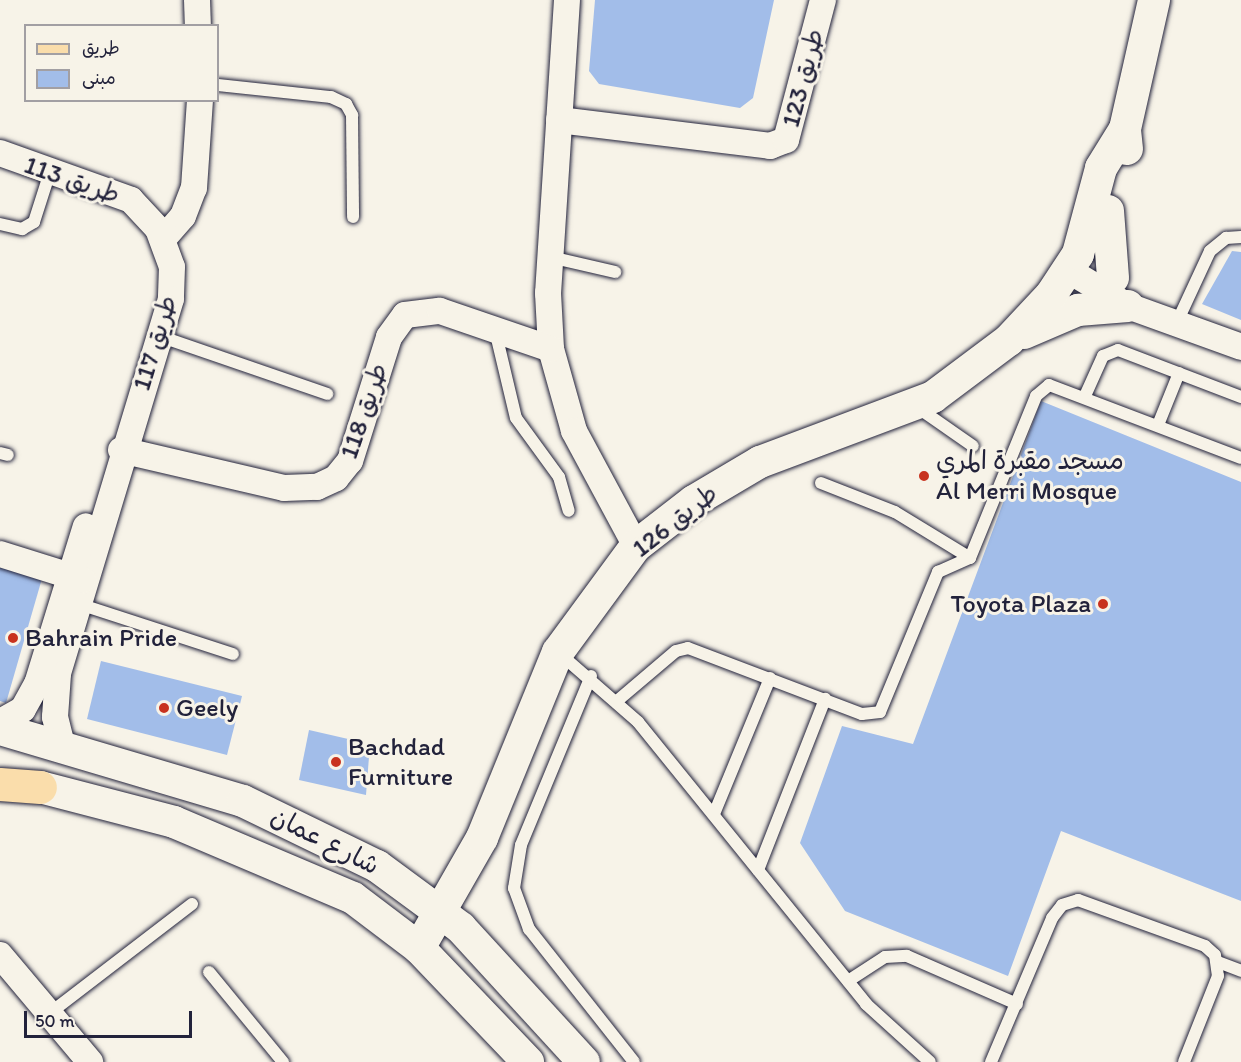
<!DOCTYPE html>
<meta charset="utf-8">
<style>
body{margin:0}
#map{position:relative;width:1241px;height:1062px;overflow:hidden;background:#f7f3e8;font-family:Itim,"Playpen Sans Arabic",sans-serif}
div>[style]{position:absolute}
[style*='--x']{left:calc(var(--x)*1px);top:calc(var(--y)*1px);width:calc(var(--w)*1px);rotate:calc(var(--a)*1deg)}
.building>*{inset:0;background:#a2bde9}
.roads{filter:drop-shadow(0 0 2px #22223b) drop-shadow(0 0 2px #22223b)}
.service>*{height:12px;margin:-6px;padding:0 6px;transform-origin:6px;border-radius:6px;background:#f7f3e8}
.minor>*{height:26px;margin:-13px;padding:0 13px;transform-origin:13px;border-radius:13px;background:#f7f3e8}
.tertiary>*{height:32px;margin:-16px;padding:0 16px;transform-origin:16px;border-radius:16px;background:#f7f3e8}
.primary>*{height:33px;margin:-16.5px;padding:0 16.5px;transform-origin:16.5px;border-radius:16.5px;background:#faddab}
.dots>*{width:16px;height:16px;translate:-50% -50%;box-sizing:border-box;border:3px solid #f7f3e8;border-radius:50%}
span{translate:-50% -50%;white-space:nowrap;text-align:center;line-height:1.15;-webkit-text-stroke:6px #f7f3e8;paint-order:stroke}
.street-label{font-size:26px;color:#22223b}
.poi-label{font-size:26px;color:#22223b}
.left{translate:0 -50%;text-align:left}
.right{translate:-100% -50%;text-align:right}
.legend{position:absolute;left:24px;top:24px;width:195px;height:78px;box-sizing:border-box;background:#f7f3e8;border:2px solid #a29fa3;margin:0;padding:8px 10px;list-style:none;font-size:18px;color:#22223b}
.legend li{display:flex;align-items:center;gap:12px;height:30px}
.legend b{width:30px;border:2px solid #a29fa3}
.scale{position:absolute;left:24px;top:1011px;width:168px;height:27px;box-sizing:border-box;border:3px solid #22223b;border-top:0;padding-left:8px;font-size:18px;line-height:21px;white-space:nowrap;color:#22223b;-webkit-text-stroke:4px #f7f3e8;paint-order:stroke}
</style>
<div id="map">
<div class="building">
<div style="clip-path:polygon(595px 0,774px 0,753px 98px,740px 108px,599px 84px,589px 71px)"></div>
<div style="clip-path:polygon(1232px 251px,1241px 252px,1241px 320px,1202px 304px)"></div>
<div style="clip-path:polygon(1041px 401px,1241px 482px,1241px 901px,1061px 831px,1008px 976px,845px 911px,800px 843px,842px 726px,913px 744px)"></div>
<div style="clip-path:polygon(0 562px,43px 575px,6px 703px,0 701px)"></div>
<div style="clip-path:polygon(101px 661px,242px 696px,227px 755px,87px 719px)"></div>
<div style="clip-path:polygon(309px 730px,370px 744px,366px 795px,299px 780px)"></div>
</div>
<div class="roads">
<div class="service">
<div style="--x:218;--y:85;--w:114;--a:6.1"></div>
<div style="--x:331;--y:97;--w:17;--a:25"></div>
<div style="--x:346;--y:104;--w:13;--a:61"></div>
<div style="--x:352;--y:115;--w:102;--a:89.4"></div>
<div style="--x:0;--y:224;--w:23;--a:13"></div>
<div style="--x:22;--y:229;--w:14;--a:-30"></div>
<div style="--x:34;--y:222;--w:52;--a:-72.3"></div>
<div style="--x:550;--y:257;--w:67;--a:13"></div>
<div style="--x:1178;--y:320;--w:76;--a:-65.1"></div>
<div style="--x:1210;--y:251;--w:21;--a:-39"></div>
<div style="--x:1226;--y:238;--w:15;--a:-4"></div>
<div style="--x:495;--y:330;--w:90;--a:76.6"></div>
<div style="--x:516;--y:418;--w:73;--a:53.9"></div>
<div style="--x:559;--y:477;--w:35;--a:74"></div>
<div style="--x:159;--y:336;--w:178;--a:19"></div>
<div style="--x:1085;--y:396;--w:44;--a:-65.8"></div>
<div style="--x:1103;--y:356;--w:16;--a:-22"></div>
<div style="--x:1118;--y:350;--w:132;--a:20.9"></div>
<div style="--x:917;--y:407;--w:68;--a:34.9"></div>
<div style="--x:1158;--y:425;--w:56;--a:-68"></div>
<div style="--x:0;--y:453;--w:8;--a:14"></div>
<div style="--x:821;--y:483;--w:79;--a:21.4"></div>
<div style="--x:895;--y:512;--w:88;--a:31.5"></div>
<div style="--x:76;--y:603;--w:165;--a:18"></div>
<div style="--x:559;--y:653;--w:105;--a:41.1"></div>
<div style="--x:638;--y:722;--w:363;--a:51"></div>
<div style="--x:866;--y:1004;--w:86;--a:42.2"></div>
<div style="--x:591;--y:676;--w:183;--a:112.5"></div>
<div style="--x:521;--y:845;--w:44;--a:99.2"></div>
<div style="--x:514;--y:888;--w:44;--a:69.9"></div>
<div style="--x:529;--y:929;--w:169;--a:51.7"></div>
<div style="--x:617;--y:701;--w:77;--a:-40.3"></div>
<div style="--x:676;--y:651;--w:12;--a:-14"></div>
<div style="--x:688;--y:648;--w:186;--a:20.8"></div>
<div style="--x:862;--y:714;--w:18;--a:-6"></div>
<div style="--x:880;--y:712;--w:152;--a:-67.5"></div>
<div style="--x:938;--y:572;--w:35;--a:-24"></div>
<div style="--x:970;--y:558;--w:175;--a:-67.8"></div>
<div style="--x:1036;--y:396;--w:17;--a:-40"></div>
<div style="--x:1049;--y:385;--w:205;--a:20.8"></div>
<div style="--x:714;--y:814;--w:147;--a:-67.6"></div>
<div style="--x:758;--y:870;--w:184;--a:-68.6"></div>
<div style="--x:1218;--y:962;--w:25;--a:21"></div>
<div style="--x:209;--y:972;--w:117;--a:50.6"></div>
<div style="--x:848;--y:981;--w:44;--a:-33"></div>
<div style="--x:885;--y:957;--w:22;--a:-3"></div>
<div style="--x:907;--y:956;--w:120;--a:23.6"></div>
<div style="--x:50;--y:1013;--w:179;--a:-37.5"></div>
<div style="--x:991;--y:1062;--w:156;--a:-67"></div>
<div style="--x:1052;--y:918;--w:16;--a:-52"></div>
<div style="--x:1062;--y:905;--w:17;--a:-17"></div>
<div style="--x:1078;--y:900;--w:135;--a:19.9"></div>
<div style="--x:1205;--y:946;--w:13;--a:42"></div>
<div style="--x:1215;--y:955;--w:21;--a:82"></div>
<div style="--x:1218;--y:976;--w:92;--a:111.6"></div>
</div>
<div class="minor">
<div style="--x:197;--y:0;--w:26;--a:88"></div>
<div style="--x:567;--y:0;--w:294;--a:93.7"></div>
<div style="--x:548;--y:293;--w:56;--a:86.9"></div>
<div style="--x:551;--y:349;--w:85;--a:74.3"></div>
<div style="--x:574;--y:431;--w:131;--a:61.7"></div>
<div style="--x:559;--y:120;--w:213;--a:7"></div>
<div style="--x:770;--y:146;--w:17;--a:-21"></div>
<div style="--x:786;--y:140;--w:145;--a:-75.2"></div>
<div style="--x:0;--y:153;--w:139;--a:19.7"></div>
<div style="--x:131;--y:200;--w:40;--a:47"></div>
<div style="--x:158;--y:229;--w:40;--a:69.8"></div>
<div style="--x:172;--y:267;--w:32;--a:92"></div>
<div style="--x:171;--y:299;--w:392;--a:106.8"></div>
<div style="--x:58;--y:674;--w:43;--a:94"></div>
<div style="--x:55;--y:717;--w:29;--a:76"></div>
<div style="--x:163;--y:239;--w:30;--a:-49"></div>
<div style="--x:183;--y:216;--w:30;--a:-69"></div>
<div style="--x:194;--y:188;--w:88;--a:-86.1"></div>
<div style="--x:1068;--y:270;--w:70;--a:31"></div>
<div style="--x:1128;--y:306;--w:120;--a:19.9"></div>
<div style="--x:121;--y:450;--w:167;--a:13.1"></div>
<div style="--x:284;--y:488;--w:33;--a:-2"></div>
<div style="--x:317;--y:487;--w:21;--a:-25"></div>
<div style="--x:336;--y:478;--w:22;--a:-51"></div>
<div style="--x:350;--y:461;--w:130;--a:-72.5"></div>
<div style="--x:389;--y:337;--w:27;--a:-54"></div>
<div style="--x:405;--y:315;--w:35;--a:-7"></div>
<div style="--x:440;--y:311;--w:117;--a:18.9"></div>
<div style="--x:0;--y:554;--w:87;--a:17.4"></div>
<div style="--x:0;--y:722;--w:26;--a:-29"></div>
<div style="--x:23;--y:709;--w:29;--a:-61"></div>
<div style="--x:37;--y:684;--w:165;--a:-72.8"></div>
<div style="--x:0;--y:955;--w:140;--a:49.9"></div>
</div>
<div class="tertiary">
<div style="--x:1127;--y:149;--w:20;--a:-96"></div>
<div style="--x:1125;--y:129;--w:132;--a:-77.3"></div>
<div style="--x:1108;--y:211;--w:67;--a:85.7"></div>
<div style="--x:1024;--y:333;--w:59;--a:-23.1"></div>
<div style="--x:1078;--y:310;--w:50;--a:-4.6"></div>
<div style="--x:0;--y:729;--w:253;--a:16.5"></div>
<div style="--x:243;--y:801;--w:149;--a:25.9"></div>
<div style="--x:377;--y:866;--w:104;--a:36.4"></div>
<div style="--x:461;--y:928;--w:182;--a:47.5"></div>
<div style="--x:40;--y:787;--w:138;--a:14.6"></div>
<div style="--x:174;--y:822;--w:194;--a:23"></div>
<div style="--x:353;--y:898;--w:83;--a:37.1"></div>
<div style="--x:419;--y:948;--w:158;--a:46.3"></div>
<div style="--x:419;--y:948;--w:127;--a:-60.2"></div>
<div style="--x:482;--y:838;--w:201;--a:-67.8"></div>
<div style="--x:558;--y:652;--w:132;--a:-53.7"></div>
<div style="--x:636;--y:546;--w:73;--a:-37.8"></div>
<div style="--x:694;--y:501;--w:77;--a:-30.6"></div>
<div style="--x:760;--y:462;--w:185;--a:-20.6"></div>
<div style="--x:933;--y:397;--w:95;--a:-36.9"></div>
<div style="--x:1009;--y:340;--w:62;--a:-47"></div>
<div style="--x:1051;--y:295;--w:49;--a:-56.6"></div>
<div style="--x:1078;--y:254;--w:89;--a:-75"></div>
<div style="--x:1101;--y:168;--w:46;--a:-58.4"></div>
</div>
<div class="primary">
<div style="--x:0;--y:784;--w:40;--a:4.3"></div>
</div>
</div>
<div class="dots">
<div style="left:924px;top:476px;background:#c8321e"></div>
<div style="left:1103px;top:604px;background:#c8321e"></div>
<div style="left:13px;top:638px;background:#c8321e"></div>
<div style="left:164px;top:708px;background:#c8321e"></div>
<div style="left:336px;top:762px;background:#c8321e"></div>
</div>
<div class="street-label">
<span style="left:803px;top:78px;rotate:-75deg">طريق 123</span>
<span style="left:72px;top:180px;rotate:19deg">طريق 113</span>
<span style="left:155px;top:343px;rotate:-73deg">طريق 117</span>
<span style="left:364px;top:411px;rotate:-71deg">طريق 118</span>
<span style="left:675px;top:521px;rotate:-38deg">طريق 126</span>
<span style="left:325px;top:841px;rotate:27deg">شارع عمان</span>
</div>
<div class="poi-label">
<span class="left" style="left:936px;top:476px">مسجد مقبرة المري<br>Al Merri Mosque</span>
<span class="right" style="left:1091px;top:604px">Toyota Plaza</span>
<span class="left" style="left:25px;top:638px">Bahrain Pride</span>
<span class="left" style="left:176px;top:708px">Geely</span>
<span class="left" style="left:348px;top:762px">Bachdad<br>Furniture</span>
</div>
<ul class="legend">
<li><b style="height:8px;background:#faddab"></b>طريق</li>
<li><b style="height:16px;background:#a2bde9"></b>مبنى</li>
</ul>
<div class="scale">50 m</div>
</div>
